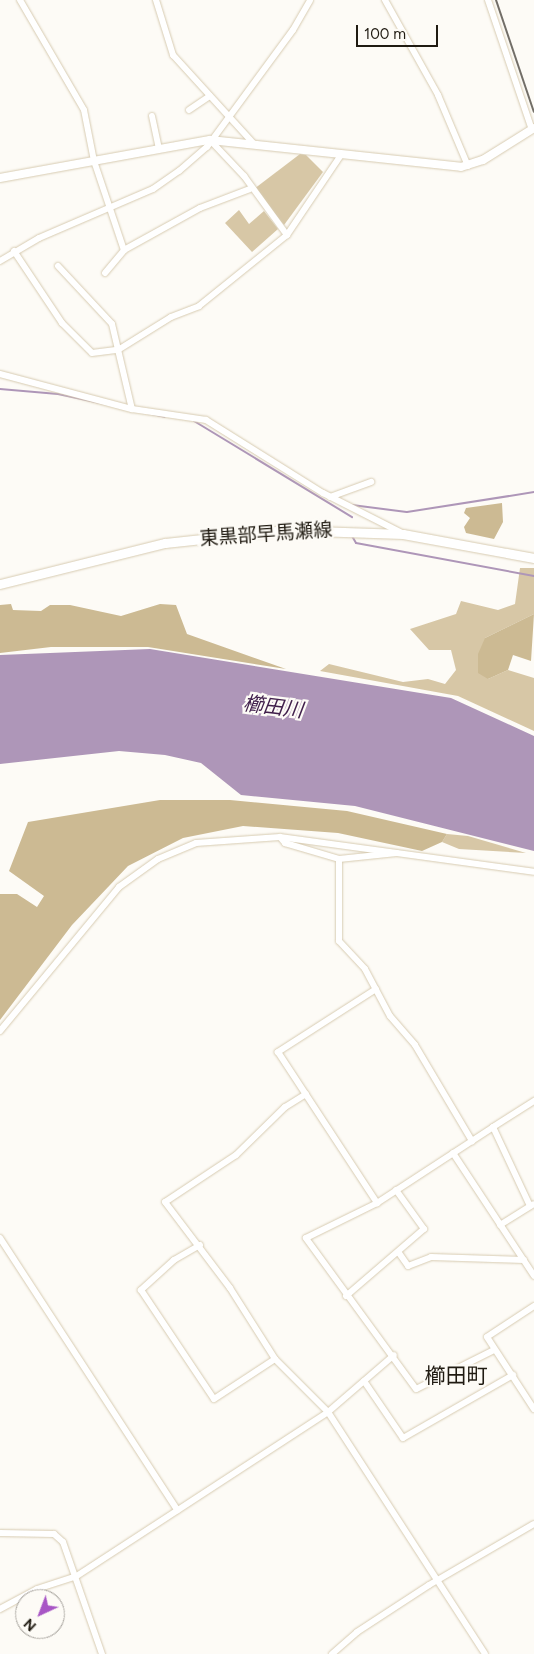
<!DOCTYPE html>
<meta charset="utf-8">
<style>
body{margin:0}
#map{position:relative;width:534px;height:1654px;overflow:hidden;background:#fdfbf6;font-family:Figtree,"Noto Sans JP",sans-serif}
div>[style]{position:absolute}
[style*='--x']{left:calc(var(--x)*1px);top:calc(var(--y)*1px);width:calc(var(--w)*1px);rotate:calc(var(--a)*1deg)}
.green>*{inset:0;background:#d7c7a6}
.forest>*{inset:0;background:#ccba93}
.water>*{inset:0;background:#ae96b8}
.stream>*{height:2px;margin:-1px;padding:0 1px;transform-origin:1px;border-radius:1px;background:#ae96b8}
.roads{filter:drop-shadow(0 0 1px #d7cbb1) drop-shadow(0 0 1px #d7cbb1)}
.minor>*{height:6px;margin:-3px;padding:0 3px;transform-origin:3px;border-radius:3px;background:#fff}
.tertiary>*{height:8px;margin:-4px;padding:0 4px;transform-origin:4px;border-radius:4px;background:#fff}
.secondary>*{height:9px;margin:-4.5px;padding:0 4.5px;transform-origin:4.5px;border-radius:4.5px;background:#fff}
.rail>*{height:2px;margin:-1px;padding:0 1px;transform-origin:1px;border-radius:1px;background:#726e67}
span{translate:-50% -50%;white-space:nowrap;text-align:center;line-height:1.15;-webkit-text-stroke:4.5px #fdfbf6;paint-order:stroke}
.street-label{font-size:19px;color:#201b12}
.water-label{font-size:20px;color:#41204c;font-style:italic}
.quarter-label{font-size:21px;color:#201b12}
.north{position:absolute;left:15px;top:1589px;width:50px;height:50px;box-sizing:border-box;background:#fdfbf6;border:1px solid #a5a19b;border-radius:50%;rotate:223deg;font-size:14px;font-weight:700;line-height:20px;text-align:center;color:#201b12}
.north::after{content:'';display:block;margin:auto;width:18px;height:22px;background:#a856c5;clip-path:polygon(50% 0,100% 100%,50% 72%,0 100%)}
.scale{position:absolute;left:356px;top:25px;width:82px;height:22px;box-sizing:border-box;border:2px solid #201b12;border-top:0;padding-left:6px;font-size:15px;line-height:18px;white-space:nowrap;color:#201b12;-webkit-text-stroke:4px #fdfbf6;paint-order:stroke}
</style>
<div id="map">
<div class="green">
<div style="clip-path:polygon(300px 154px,306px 155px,323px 172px,284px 225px,254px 189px)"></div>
<div style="clip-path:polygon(239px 210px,249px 224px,264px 211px,278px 229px,252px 252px,225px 223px)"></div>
<div style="clip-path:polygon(520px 568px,534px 568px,534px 614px,485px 638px,488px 679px,508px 670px,534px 678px,534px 731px,458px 696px,320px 671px,329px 664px,403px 682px,428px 679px,445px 684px,456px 670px,451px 650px,429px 650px,410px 629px,456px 614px,461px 601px,498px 610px,515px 604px)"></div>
<div style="clip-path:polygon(447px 834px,468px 836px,526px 853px,459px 849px,442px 842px)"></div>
</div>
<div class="forest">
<div style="clip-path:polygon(502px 503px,503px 522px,494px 539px,466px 533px,464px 527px,470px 518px,464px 513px,466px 508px)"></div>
<div style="clip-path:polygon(11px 604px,13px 610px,41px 611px,50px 605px,70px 605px,121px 616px,160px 604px,176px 605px,187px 634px,286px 669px,148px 647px,51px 647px,0 653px,0 605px)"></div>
<div style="clip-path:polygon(534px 614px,531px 661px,513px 655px,508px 670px,488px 679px,478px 673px,478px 654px,485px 638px)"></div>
<div style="clip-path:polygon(160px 800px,230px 800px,347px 811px,447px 834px,442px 842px,422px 851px,338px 833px,243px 826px,183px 838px,128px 866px,72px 925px,0 1020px,0 894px,17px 894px,37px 907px,44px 896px,9px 871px,28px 822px)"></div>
</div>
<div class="water">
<div style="clip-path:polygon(150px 649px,451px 698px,534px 736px,534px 851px,355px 806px,241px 795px,201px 763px,165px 755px,119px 751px,0 764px,0 655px)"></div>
</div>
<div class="stream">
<div style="--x:0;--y:389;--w:58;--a:4.9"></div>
<div style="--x:58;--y:394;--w:109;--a:12.1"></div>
<div style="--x:194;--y:421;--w:185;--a:31.3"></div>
<div style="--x:352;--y:505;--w:55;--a:7.3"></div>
<div style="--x:407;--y:512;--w:129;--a:-8.9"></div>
<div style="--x:352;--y:536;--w:8;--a:60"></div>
<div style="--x:356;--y:543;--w:181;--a:10.5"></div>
</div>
<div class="roads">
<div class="minor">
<div style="--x:20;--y:0;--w:127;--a:59.8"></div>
<div style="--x:84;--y:110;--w:52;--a:78.9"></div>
<div style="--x:94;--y:161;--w:94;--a:71.4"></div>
<div style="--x:156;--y:0;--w:58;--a:72.8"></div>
<div style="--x:173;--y:55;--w:119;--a:47.7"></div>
<div style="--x:385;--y:0;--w:109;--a:60.8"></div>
<div style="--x:438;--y:95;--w:77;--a:67.1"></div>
<div style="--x:488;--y:0;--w:137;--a:71.3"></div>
<div style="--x:189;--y:110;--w:25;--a:-34"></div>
<div style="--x:152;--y:116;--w:33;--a:78"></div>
<div style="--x:210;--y:140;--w:50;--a:46.6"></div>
<div style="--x:244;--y:176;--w:73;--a:53.9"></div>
<div style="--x:14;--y:251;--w:87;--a:56.3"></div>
<div style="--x:62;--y:323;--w:42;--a:45"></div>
<div style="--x:92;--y:353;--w:26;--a:-7"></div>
<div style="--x:118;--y:350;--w:62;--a:-31.9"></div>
<div style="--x:171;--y:317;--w:30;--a:-21"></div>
<div style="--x:199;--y:306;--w:113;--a:-38.9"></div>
<div style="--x:287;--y:235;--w:97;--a:-56"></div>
<div style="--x:0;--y:261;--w:45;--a:-30.5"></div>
<div style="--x:39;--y:238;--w:124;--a:-23.3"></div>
<div style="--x:153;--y:189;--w:32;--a:-35"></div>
<div style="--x:179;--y:171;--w:37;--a:-41"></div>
<div style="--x:207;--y:147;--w:145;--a:-53.7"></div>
<div style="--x:293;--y:30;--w:34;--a:-60"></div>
<div style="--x:58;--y:266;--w:79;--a:47"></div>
<div style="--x:112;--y:324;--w:87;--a:76.8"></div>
<div style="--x:105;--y:273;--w:30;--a:-50"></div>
<div style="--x:124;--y:250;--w:87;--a:-28.9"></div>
<div style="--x:200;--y:208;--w:53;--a:-20.8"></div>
<div style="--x:0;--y:374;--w:137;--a:14.9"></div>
<div style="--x:132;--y:409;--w:75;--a:8.5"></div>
<div style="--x:206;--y:420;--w:138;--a:32"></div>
<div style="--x:323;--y:493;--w:89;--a:26.9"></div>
<div style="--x:330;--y:497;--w:44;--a:-20.1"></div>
<div style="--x:280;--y:837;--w:8;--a:50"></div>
<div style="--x:285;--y:843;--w:56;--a:16.5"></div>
<div style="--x:339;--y:859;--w:58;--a:-5.9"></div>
<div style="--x:339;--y:859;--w:82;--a:90"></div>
<div style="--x:339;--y:941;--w:38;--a:47"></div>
<div style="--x:365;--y:969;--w:53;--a:62"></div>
<div style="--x:390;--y:1016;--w:38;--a:49"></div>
<div style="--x:415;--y:1045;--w:112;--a:59.3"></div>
<div style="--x:376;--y:989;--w:117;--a:147.3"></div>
<div style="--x:278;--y:1052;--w:181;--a:56.7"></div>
<div style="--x:0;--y:1031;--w:187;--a:-50.4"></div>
<div style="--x:119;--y:887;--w:48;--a:-35.7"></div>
<div style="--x:158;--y:859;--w:41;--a:-22.8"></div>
<div style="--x:196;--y:843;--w:84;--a:-4.1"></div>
<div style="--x:280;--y:837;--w:256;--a:7.8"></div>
<div style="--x:306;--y:1094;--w:25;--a:148"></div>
<div style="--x:285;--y:1107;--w:69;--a:135.6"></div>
<div style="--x:236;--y:1155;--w:85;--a:146.5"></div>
<div style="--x:165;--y:1202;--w:108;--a:52.9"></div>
<div style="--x:230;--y:1288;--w:84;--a:57.6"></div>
<div style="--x:275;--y:1359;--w:75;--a:45"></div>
<div style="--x:328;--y:1412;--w:288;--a:57"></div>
<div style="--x:493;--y:1127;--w:49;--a:-32.4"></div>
<div style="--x:453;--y:1153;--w:147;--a:56.6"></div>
<div style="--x:500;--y:1225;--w:39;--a:-32"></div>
<div style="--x:0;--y:1238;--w:325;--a:56.9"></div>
<div style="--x:200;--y:1245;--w:30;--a:150"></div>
<div style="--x:174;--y:1260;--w:45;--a:137.7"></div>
<div style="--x:141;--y:1290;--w:131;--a:56.2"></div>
<div style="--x:214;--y:1399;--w:73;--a:-33.3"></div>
<div style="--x:399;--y:1253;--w:16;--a:55"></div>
<div style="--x:408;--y:1266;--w:25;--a:-21"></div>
<div style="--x:431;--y:1257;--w:93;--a:1.8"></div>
<div style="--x:346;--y:1296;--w:103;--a:-40.7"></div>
<div style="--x:424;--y:1229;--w:48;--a:-125.7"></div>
<div style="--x:534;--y:1306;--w:56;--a:146.6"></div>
<div style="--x:487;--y:1337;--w:86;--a:56.9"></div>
<div style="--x:494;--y:1350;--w:87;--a:153.4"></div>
<div style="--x:416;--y:1389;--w:187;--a:-126.1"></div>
<div style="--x:306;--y:1238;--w:79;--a:-26.2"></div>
<div style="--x:377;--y:1203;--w:139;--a:-33.2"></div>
<div style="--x:493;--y:1127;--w:87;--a:64.9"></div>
<div style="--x:364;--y:1381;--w:69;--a:55.6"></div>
<div style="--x:403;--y:1438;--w:127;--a:-29.8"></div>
<div style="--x:0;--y:1533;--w:54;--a:1.1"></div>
<div style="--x:54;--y:1534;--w:12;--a:42"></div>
<div style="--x:63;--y:1542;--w:119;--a:70.8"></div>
<div style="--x:0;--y:1609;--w:42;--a:-28.4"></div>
<div style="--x:37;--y:1589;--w:40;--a:-18"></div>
<div style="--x:75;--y:1577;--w:302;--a:-33.1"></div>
<div style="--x:328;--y:1412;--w:87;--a:-40.8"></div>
<div style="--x:332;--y:1654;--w:33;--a:-41"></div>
<div style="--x:357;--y:1632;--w:86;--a:-33.1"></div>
<div style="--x:429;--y:1585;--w:121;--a:-30.2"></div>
</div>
<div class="tertiary">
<div style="--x:0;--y:178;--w:213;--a:-10.3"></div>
<div style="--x:210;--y:140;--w:252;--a:6.1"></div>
<div style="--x:461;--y:167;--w:23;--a:-18"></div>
<div style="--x:483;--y:160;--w:60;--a:-32.1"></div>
</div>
<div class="secondary">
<div style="--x:0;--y:584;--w:170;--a:-14"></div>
<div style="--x:165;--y:543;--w:121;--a:-6.2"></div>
<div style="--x:285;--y:530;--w:118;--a:1.9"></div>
<div style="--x:403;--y:534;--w:133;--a:10.4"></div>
</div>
</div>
<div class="rail">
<div style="--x:496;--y:0;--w:118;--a:71.3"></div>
</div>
<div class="street-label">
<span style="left:266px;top:534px;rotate:-4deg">東黒部早馬瀬線</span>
</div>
<div class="water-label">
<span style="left:273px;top:707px;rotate:7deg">櫛田川</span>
</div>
<div class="quarter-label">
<span style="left:456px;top:1376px">櫛田町</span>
</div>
<div class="north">N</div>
<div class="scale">100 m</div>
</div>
